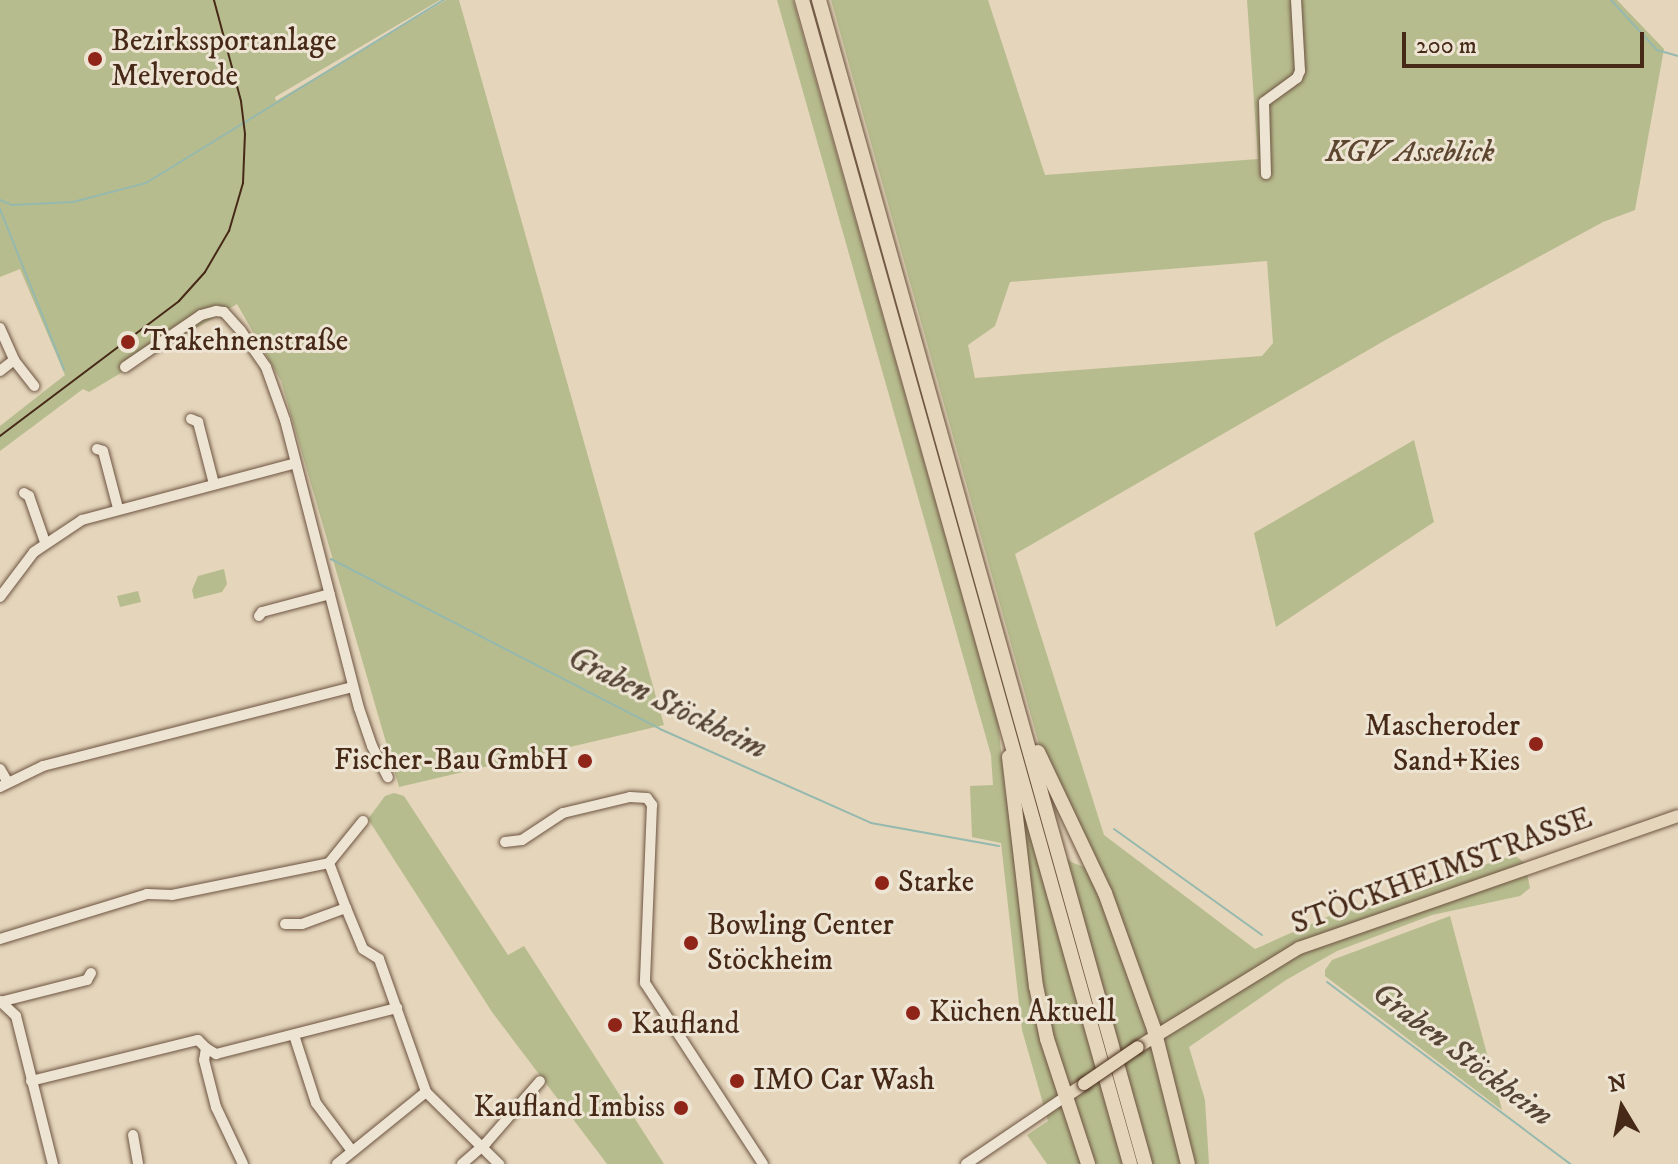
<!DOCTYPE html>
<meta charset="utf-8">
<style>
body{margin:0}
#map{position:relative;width:1678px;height:1164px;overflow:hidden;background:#e4d5bb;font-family:"IM FELL DW Pica",serif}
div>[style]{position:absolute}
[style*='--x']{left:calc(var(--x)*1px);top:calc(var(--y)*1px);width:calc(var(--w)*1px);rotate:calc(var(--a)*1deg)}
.green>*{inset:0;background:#b7bc8e}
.stream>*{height:2px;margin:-1px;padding:0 1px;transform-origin:1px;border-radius:1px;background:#95b9ae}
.roads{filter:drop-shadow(0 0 2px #6e5441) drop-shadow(0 0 2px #6e5441)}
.minor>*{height:10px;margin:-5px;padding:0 5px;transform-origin:5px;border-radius:5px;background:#ede4d3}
.major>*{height:12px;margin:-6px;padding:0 6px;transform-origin:6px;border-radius:6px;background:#e4d5bb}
.highway>*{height:14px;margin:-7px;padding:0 7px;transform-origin:7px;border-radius:7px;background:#e4d5bb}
.tram>*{height:2px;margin:-1px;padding:0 1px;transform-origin:1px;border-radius:1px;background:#472918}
.bridges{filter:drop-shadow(0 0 2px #472918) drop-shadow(0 0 2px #472918)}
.major-bridge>*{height:12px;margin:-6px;padding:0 6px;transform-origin:6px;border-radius:6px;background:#e4d5bb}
.dots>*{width:22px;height:22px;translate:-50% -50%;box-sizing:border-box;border:4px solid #ede4d3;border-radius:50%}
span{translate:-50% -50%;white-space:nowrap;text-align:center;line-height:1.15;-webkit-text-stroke:6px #ede4d3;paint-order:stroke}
.poi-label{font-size:30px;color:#472918}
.left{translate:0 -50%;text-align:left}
.right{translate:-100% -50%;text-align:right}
.park-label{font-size:30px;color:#5d4630;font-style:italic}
.street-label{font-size:30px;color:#472918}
.water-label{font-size:32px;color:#574636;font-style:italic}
.north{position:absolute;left:1582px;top:1068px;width:80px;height:80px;-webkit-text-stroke:6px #ede4d3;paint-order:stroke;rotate:350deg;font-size:22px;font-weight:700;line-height:32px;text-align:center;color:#472918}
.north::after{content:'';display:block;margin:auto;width:28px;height:36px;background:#472918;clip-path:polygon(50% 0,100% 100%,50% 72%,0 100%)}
.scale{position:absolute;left:1402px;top:32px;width:242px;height:36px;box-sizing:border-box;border:4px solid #472918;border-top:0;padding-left:10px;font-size:24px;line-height:28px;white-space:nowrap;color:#472918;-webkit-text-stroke:6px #ede4d3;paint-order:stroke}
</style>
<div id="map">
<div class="green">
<div style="clip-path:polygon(0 0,440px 0,275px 97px,276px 101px,446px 0,459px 0,664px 725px,399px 787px,281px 381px,237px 304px,89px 392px,83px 389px,0 451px,0 426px,65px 375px,20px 269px,0 277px)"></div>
<div style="clip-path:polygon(evenodd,777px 0,793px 0,998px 722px,1006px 798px,1071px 862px,1102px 874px,1039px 744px,831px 0,988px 0,1045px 175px,1258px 159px,1247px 0,1617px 0,1664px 49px,1635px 210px,1603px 222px,1389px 338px,1015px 554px,1104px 835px,1255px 949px,1329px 916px,1514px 855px,1525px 863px,1530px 888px,1520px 896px,1432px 915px,1337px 951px,1286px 980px,1189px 1047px,1205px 1100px,1209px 1164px,1047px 1164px,1027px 1135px,1048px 1121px,1022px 1030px,1001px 843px,972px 837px,970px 786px,993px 785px,991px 755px,777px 0,1267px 261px,1273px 343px,1262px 356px,975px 378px,968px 345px,995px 326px,1010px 282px,1267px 261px)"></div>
<div style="clip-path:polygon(1414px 440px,1434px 522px,1276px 627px,1254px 533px)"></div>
<div style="clip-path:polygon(224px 569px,227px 584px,222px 592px,194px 599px,192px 590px,198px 576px)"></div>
<div style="clip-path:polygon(138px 591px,141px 602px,120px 607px,117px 596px)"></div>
<div style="clip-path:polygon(394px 793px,404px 796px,508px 955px,524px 946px,664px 1164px,607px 1164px,492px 1012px,368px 819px,385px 796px)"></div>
<div style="clip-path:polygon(1450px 916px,1502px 1110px,1325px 976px,1325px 970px,1332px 960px)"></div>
</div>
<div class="stream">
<div style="--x:1611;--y:0;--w:68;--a:47.4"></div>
<div style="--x:1657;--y:50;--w:22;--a:16"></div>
<div style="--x:0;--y:200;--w:13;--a:23"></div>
<div style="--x:12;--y:205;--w:61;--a:-2.8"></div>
<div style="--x:73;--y:202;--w:75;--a:-14.6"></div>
<div style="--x:146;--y:183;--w:350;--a:-31.6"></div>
<div style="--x:0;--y:209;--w:173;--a:68.3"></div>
<div style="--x:331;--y:559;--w:370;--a:27.3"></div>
<div style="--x:660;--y:729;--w:231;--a:24"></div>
<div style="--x:871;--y:823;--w:130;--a:10.2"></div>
<div style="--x:1114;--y:829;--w:182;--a:35.6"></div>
<div style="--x:1327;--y:982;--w:304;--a:36.8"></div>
</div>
<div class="roads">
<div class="minor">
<div style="--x:1266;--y:174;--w:72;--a:-91.6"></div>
<div style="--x:1264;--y:102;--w:41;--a:-36"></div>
<div style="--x:1297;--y:78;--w:8;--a:-67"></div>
<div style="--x:1300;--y:71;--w:71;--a:-93.2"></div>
<div style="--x:0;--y:328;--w:35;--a:66"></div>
<div style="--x:14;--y:360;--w:33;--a:52"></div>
<div style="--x:125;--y:367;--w:92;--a:-34.4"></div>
<div style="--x:201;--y:315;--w:16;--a:-15"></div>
<div style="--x:216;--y:311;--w:8;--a:7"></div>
<div style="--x:224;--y:312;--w:25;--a:48"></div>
<div style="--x:241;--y:331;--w:44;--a:55.2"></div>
<div style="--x:266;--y:367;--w:56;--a:70.3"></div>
<div style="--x:285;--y:420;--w:297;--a:75.6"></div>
<div style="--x:359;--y:708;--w:40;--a:71.1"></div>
<div style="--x:372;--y:746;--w:35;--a:63"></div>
<div style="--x:0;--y:371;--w:18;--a:-38"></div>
<div style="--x:191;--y:419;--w:8;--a:23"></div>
<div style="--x:198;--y:422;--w:64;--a:75.5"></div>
<div style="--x:97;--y:449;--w:6;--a:18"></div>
<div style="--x:103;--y:451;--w:59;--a:75.3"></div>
<div style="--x:24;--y:493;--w:6;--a:31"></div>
<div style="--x:29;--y:496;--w:49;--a:70.8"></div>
<div style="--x:0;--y:597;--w:56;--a:-52.9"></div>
<div style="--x:34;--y:552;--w:58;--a:-33.7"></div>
<div style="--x:82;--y:520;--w:221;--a:-14.9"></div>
<div style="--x:259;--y:616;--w:5;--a:-53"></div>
<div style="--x:262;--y:612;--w:70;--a:-14.8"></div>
<div style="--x:0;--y:769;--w:14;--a:60"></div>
<div style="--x:0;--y:787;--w:48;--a:-26"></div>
<div style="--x:43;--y:766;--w:320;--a:-14.3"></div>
<div style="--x:363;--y:821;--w:54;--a:129"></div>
<div style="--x:329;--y:863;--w:48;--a:69.3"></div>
<div style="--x:346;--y:908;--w:44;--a:67.5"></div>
<div style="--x:363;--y:949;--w:19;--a:32"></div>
<div style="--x:379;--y:959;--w:141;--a:70.5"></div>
<div style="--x:426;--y:1092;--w:103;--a:44.6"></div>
<div style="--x:505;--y:842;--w:17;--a:-7"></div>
<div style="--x:522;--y:840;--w:49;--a:-33.4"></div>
<div style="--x:563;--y:813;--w:69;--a:-13.4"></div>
<div style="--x:630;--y:797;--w:17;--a:3"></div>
<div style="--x:647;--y:798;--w:9;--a:54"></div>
<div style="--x:652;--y:805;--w:178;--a:92.3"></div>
<div style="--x:645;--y:983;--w:216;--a:56.9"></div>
<div style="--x:285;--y:924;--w:17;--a:0"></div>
<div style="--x:302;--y:924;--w:47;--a:-20"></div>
<div style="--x:0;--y:939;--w:154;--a:-17"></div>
<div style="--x:147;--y:894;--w:25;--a:2"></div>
<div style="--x:172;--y:895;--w:160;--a:-11.5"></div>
<div style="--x:0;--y:1001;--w:22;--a:43"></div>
<div style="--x:16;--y:1016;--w:153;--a:76"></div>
<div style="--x:0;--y:1002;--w:90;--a:-14.2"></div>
<div style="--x:87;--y:980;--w:8;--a:-60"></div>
<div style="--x:294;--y:1035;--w:71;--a:72.1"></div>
<div style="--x:316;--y:1103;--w:60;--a:53.1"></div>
<div style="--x:206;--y:1048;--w:12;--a:31"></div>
<div style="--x:216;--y:1054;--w:187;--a:-14.3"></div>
<div style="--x:31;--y:1081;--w:172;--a:-13.8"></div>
<div style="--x:198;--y:1040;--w:11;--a:45"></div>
<div style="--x:206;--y:1048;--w:12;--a:99"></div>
<div style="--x:204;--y:1060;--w:49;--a:75.7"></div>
<div style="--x:216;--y:1107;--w:63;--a:64.7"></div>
<div style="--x:133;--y:1135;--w:29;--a:80"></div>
<div style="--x:337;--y:1164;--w:114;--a:-39"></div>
<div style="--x:462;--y:1164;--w:32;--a:-41"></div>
<div style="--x:486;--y:1143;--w:82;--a:-48.9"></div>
<div style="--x:966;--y:1164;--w:120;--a:-34.1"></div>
</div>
<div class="major">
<div style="--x:1138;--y:1047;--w:189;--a:-31.6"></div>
<div style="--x:1299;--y:948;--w:401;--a:-19.2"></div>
<div style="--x:1065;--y:1097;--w:23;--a:-34"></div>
</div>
<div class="highway">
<div style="--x:802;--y:0;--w:1209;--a:74.26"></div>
<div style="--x:819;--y:0;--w:1209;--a:74.35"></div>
<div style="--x:1038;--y:752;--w:156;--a:64.6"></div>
<div style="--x:1105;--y:893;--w:145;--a:70.2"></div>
<div style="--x:1154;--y:1029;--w:139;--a:75.9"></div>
<div style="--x:1009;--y:757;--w:231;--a:83.3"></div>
<div style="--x:1036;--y:986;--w:54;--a:78.3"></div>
<div style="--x:1047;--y:1039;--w:132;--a:71.8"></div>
</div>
</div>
<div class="tram">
<div style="--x:0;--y:436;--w:224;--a:-37"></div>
<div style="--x:179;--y:301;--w:39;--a:-48"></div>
<div style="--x:205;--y:272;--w:48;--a:-59.7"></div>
<div style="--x:229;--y:231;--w:50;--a:-73.7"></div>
<div style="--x:243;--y:183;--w:49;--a:-87.7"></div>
<div style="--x:245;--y:134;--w:33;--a:-97"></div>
<div style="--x:241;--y:101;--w:105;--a:-105"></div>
</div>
<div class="bridges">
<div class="major-bridge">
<div style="--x:1084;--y:1084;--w:65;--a:-34.4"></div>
</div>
</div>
<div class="dots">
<div style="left:95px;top:59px;background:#8f2418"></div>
<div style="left:128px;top:342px;background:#8f2418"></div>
<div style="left:1536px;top:744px;background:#8f2418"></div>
<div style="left:585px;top:761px;background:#8f2418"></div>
<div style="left:882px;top:883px;background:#8f2418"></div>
<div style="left:691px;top:943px;background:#8f2418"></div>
<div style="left:913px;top:1013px;background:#8f2418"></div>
<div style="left:615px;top:1025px;background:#8f2418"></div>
<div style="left:737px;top:1081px;background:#8f2418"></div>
<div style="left:681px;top:1108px;background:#8f2418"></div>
</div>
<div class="poi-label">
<span class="left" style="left:111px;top:59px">Bezirkssportanlage<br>Melverode</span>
<span class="left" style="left:144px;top:342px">Trakehnenstraße</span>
<span class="right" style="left:1520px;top:744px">Mascheroder<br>Sand+Kies</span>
<span class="right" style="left:569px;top:761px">Fischer-Bau GmbH</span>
<span class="left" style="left:898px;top:883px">Starke</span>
<span class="left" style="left:707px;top:943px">Bowling Center<br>Stöckheim</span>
<span class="left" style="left:929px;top:1013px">Küchen Aktuell</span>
<span class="left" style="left:631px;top:1025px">Kaufland</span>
<span class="left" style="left:753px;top:1081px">IMO Car Wash</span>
<span class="right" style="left:665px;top:1108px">Kaufland Imbiss</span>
</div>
<div class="park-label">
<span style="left:1410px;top:153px">KGV Asseblick</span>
</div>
<div class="street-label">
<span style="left:1442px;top:872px;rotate:-20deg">STÖCKHEIMSTRASSE</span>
</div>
<div class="water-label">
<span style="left:667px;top:704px;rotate:26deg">Graben Stöckheim</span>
<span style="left:1462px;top:1055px;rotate:37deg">Graben Stöckheim</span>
</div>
<div class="north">N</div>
<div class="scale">200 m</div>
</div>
